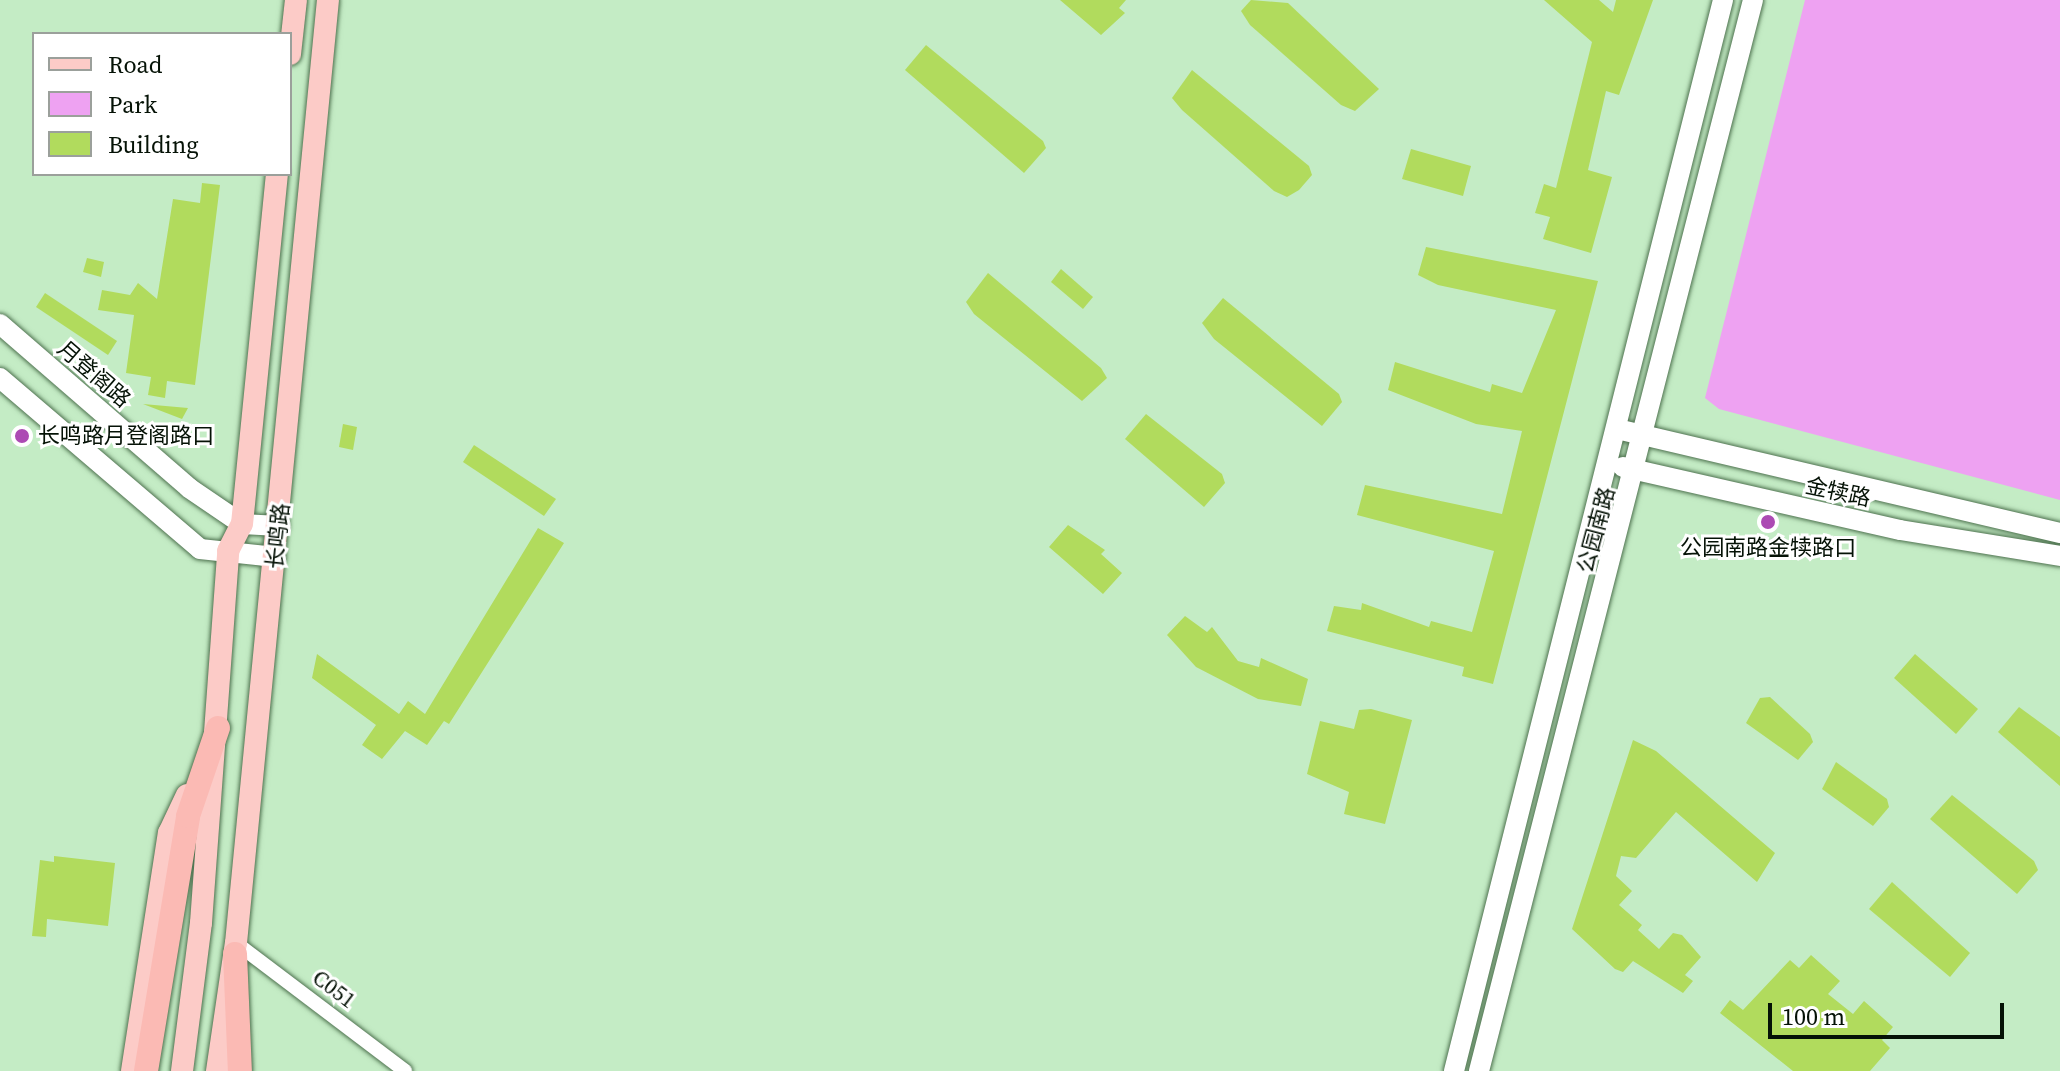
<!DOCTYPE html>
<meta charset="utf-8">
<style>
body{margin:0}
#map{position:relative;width:2060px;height:1071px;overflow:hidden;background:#c4ecc5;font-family:"Source Serif 4","Noto Sans SC",serif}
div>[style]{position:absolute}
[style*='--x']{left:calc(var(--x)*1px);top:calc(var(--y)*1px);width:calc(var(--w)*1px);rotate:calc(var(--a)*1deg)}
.green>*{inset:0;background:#eea2f2}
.building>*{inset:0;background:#b1db5d}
.roads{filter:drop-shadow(0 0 2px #4e724f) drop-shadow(0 0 2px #4e724f)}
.minor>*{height:14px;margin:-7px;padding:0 7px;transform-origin:7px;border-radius:7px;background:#fff}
.secondary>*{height:20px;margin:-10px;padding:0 10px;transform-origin:10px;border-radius:10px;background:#fff}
.primary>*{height:22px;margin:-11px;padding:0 11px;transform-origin:11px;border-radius:11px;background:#fccbc7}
.trunk>*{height:24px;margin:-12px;padding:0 12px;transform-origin:12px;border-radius:12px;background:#fbbab4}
.dots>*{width:22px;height:22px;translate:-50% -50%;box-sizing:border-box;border:4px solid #fff;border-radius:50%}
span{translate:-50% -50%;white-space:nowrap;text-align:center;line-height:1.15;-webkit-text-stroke:6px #fff;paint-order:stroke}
.street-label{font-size:22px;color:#051206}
.poi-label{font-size:22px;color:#051206}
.left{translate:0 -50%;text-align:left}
.legend{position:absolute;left:32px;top:32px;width:260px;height:144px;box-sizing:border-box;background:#fff;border:2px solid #9ba09b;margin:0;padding:10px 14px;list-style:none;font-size:24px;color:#051206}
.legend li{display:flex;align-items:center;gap:16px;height:40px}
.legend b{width:40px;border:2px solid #9ba09b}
.scale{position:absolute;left:1768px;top:1003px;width:236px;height:36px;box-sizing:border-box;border:4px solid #051206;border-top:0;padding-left:10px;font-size:24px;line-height:28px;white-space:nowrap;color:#051206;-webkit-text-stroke:6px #fff;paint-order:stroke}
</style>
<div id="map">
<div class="green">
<div style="clip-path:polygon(1805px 0,2060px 0,2060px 500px,1719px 409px,1705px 398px)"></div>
</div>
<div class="building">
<div style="clip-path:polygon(1060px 0,1126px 0,1119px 8px,1125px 13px,1101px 35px)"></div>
<div style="clip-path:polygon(1251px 0,1288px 3px,1379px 89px,1355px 111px,1341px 105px,1250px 25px,1241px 11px)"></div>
<div style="clip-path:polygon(1544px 0,1599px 0,1613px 12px,1616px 0,1653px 0,1619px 95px,1606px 91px,1588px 170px,1612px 177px,1591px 253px,1543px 239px,1550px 217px,1535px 213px,1544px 184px,1556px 188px,1592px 42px)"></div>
<div style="clip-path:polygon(926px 45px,1043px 141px,1046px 148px,1024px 173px,905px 70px)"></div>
<div style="clip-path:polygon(1192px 70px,1309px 166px,1312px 175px,1299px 190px,1287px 197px,1274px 191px,1182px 110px,1172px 98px)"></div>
<div style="clip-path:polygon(1411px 149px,1471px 166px,1463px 196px,1402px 179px)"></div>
<div style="clip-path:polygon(202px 183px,220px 185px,195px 385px,167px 381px,165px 398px,148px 395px,151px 377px,126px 373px,134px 315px,98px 310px,102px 290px,130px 295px,138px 283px,157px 299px,173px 199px,200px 203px)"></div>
<div style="clip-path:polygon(1426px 247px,1598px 281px,1493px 684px,1462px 676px,1464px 667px,1327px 631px,1334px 606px,1361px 610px,1362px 603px,1429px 627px,1431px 621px,1472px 632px,1494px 551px,1357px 515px,1365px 485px,1502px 514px,1522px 431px,1476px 424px,1388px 390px,1395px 362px,1490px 392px,1492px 384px,1522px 393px,1556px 310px,1438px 285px,1418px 275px)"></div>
<div style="clip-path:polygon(87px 258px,104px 262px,101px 277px,83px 272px)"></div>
<div style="clip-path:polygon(1061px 269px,1093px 297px,1083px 309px,1051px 282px)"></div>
<div style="clip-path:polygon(988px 273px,1101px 368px,1107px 378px,1082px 401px,974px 314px,966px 302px)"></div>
<div style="clip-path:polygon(45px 293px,117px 341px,108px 355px,36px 307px)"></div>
<div style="clip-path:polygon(1223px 298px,1339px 394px,1342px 402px,1322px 426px,1214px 339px,1202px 323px)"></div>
<div style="clip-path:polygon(143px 404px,188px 408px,182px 419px)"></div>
<div style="clip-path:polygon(1146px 414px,1222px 474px,1225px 483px,1204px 507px,1125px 439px)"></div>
<div style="clip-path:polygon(343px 424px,357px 427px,353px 450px,339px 447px)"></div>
<div style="clip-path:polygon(474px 445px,556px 499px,544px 516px,463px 462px)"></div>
<div style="clip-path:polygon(1068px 525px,1105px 550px,1101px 554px,1122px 573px,1103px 594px,1049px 547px)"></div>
<div style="clip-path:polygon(538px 528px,564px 543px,449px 724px,444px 721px,427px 745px,405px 731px,382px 759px,362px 745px,376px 725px,312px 678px,317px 654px,399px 714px,408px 701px,425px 714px)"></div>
<div style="clip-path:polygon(1185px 616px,1207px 632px,1212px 627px,1238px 661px,1259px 667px,1261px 658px,1308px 679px,1301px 706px,1258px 699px,1196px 667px,1167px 635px)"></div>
<div style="clip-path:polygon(1915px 654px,1978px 709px,1956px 734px,1894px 678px)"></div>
<div style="clip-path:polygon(1770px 697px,1810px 734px,1813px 742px,1798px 760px,1746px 723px,1760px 698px)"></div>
<div style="clip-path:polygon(2019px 707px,2060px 737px,2060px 786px,1998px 732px)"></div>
<div style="clip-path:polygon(1371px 709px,1412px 720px,1385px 824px,1344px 814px,1349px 792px,1307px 774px,1320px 721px,1354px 729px,1359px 710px)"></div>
<div style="clip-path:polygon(1633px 740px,1656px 751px,1775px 853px,1757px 882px,1676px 812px,1636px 858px,1621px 856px,1616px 876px,1632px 891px,1619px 905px,1642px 925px,1638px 930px,1659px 949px,1673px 933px,1682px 935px,1701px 957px,1685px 975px,1693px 981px,1683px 993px,1633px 961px,1623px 972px,1615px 969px,1572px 929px)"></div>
<div style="clip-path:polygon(1836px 762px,1887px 799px,1889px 807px,1873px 826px,1822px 789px)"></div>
<div style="clip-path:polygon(1952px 795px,2034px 861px,2038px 870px,2017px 894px,1930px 819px)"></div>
<div style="clip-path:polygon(54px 856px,115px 863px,108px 926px,47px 919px,46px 937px,32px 936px,40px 860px,54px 862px)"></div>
<div style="clip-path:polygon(1892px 882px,1970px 953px,1950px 977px,1869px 909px)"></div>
<div style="clip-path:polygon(1811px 955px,1840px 981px,1828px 994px,1853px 1014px,1864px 1001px,1893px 1027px,1882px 1040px,1890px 1048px,1870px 1071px,1793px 1071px,1720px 1013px,1730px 1000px,1743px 1010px,1790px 960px,1799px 968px)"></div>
</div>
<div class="roads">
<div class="minor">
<div style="--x:236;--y:943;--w:212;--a:37.1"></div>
</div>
<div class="secondary">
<div style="--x:0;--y:324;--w:250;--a:40.9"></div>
<div style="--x:189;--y:488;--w:64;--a:34.2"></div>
<div style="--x:242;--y:524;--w:37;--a:3"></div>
<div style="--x:0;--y:378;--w:263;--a:40.5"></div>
<div style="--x:200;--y:549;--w:76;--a:6"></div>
<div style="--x:1617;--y:429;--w:455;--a:13.2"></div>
<div style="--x:1623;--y:467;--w:284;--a:12.8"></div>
<div style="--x:1900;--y:530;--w:162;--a:9.2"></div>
<div style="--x:1454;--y:1071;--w:1104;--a:-75.9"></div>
<div style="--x:1479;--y:1071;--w:1105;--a:-75.65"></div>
</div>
<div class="primary">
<div style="--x:290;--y:54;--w:54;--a:-83.7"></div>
<div style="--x:132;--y:1071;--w:241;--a:-81.2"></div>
<div style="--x:169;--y:833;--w:42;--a:-64.7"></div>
<div style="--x:182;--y:1071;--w:149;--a:-82.7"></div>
<div style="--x:201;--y:923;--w:373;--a:-85.8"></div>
<div style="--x:228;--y:551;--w:30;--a:-63"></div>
<div style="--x:242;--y:524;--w:352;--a:-84.3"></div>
<div style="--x:217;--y:1071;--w:129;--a:-81.6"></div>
<div style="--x:236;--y:943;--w:947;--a:-84.43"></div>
</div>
<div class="trunk">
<div style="--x:235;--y:954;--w:117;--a:87.6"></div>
<div style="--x:146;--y:1071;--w:258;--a:-80.6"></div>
<div style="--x:188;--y:816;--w:93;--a:-71.2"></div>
</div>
</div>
<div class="dots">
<div style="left:22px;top:436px;background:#ac4bb3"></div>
<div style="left:1768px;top:522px;background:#ac4bb3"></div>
</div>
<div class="street-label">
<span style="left:94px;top:374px;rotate:41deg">月登阁路</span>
<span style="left:1838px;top:492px;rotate:12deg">金犊路</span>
<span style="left:1596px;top:530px;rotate:-75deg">公园南路</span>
<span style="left:278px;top:536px;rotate:-84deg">长鸣路</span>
<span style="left:334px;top:989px;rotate:37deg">C051</span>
</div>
<div class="poi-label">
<span class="left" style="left:38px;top:436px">长鸣路月登阁路口</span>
<span style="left:1768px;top:548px">公园南路金犊路口</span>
</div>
<ul class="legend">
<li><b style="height:10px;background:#fccbc7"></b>Road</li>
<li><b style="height:22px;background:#eea2f2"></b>Park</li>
<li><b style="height:22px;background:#b1db5d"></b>Building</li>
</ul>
<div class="scale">100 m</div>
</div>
